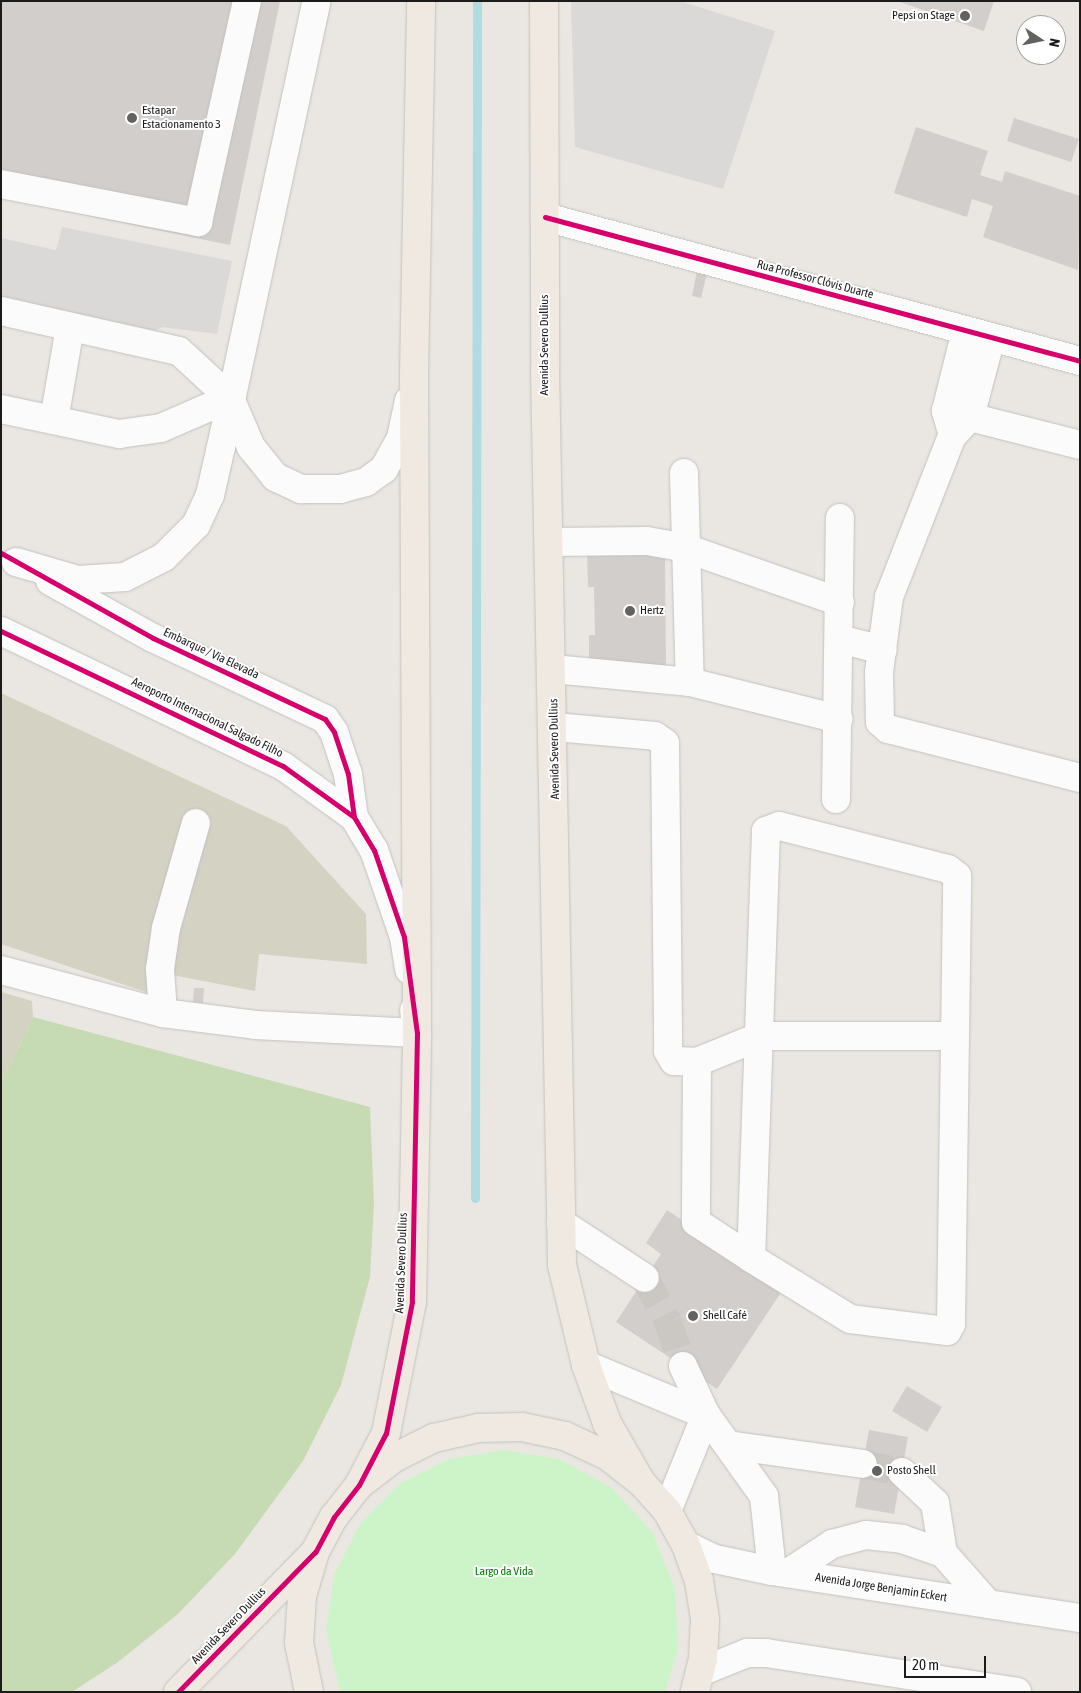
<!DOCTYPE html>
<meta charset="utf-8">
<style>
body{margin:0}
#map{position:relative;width:1081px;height:1693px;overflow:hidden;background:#eae7e2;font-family:"Asap Condensed",sans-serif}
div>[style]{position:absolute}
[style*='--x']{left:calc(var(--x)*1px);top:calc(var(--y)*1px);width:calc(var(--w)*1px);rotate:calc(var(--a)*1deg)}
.construction>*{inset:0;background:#d4d2c3}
.forest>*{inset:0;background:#c6dbb4}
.park>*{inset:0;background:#cdf4c9}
.parking>*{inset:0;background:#dad9d7}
.stream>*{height:9px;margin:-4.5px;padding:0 4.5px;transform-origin:4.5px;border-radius:4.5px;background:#b2dbe1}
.building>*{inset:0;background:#d2cecb}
.minor-tunnel>*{height:28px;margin-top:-14px;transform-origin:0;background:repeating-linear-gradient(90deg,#cbc8c4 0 28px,transparent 0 42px)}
.roads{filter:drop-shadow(0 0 1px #c2c1bf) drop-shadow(0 0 1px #c2c1bf)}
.minor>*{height:28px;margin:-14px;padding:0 14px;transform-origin:14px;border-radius:14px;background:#fcfbfb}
.major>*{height:28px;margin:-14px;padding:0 14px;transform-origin:14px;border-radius:14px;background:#f0e9e1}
.cycleway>*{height:5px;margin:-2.5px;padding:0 2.5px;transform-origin:2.5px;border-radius:2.5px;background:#d6006c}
.dots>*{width:14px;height:14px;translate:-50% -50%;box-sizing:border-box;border:2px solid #fff;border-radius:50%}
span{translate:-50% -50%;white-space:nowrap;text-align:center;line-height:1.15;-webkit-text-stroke:4px #fff;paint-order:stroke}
.poi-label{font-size:12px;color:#1b1b1b}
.right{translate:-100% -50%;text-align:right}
.left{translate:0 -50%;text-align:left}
.street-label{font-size:12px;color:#1b1b1b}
.park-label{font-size:12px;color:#027f02}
.frame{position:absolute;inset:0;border:2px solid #1b1b1b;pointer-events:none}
.north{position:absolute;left:1016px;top:15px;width:50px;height:50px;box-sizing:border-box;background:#fff;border:1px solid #a4a4a4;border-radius:50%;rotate:101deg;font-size:14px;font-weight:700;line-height:20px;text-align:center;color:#1b1b1b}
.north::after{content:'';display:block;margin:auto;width:18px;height:22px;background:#636261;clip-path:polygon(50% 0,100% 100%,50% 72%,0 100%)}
.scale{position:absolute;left:904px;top:1656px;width:82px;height:22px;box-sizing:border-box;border:2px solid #1b1b1b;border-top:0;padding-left:6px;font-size:15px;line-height:18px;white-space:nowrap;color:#1b1b1b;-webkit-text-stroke:4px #fff;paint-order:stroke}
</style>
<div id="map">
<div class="construction">
<div style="clip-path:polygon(1px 693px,286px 826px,366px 914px,367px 964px,259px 954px,255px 991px,172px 975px,149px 993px,1px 944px)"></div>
<div style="clip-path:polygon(1px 992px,32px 1001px,33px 1017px,1px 1083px)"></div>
</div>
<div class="forest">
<div style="clip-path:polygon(33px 1017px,370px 1107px,374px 1203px,370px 1277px,341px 1385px,303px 1461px,235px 1554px,178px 1614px,118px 1662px,72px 1692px,1px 1692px,1px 1083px)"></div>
</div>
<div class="park">
<div style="clip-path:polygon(504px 1450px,560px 1459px,612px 1488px,653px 1533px,675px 1589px,678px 1648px,665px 1692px,340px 1692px,326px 1630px,334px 1575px,360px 1524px,399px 1484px,449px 1459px)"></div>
</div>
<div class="parking">
<div style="clip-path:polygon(571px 1px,680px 1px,775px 31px,723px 189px,575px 147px)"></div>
<div style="clip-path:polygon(62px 227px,232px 261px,217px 334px,162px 327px,151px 333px,1px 302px,1px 238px,56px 250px)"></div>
</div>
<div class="stream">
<div style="--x:475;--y:1198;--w:1197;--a:-89.9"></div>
</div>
<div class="building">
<div style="clip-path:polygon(1px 1px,280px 1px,230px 245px,1px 198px)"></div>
<div style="clip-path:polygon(897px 1px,994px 1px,984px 31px)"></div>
<div style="clip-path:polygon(1014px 118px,1079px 139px,1071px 162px,1007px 141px)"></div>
<div style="clip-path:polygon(916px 127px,988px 151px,980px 175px,1002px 182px,1005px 171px,1080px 196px,1078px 270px,983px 237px,993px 206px,972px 199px,967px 217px,894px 193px)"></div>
<div style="clip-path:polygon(697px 271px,707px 273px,701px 298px,692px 296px)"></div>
<div style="clip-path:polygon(587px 553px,665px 553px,666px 669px,589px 670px,589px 635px,595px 635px,594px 587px,588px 587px)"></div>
<div style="clip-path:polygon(194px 988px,204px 988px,203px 1003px,193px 1002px)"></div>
<div style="clip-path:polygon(667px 1210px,784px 1288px,717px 1389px,616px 1322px,661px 1254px,646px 1243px)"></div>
<div style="clip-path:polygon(907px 1386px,942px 1407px,927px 1432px,892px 1411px)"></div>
<div style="clip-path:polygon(869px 1430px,908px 1437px,894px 1514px,855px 1507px)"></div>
</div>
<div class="minor-tunnel">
<div style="--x:645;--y:1278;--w:50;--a:62.4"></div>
<div style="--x:668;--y:1322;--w:46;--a:71.2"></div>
<div style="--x:863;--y:1464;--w:40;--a:12"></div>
</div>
<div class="roads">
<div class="minor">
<div style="--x:1;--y:184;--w:201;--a:10.9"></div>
<div style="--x:198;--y:222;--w:226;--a:-77.5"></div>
<div style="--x:545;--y:217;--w:554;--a:15.06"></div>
<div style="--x:1;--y:311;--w:182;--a:12.7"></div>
<div style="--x:179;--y:351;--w:69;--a:42.7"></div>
<div style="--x:230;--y:398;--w:53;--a:66.8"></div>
<div style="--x:251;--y:447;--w:38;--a:51"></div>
<div style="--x:275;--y:477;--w:29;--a:25"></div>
<div style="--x:301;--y:489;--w:39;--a:0"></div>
<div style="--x:340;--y:489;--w:27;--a:-15"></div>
<div style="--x:366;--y:482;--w:22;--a:-36"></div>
<div style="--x:384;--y:469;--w:35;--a:-61"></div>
<div style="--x:401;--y:438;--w:38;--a:-78"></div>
<div style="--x:991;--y:338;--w:82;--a:104.9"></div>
<div style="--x:970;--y:417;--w:26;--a:133"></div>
<div style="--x:952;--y:436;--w:173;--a:111.4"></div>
<div style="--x:889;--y:597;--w:76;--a:97.6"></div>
<div style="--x:879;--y:672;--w:50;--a:88.9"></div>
<div style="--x:880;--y:722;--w:11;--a:41"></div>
<div style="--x:888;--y:729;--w:198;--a:14.3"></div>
<div style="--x:1;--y:409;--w:121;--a:12"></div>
<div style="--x:119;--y:434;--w:42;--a:-8.1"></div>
<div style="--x:161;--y:428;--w:75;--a:-23.5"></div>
<div style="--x:946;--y:411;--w:138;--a:14.2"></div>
<div style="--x:54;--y:420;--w:94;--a:-80.2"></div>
<div style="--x:951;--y:429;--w:19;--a:-106"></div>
<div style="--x:946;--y:411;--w:82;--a:-76"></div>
<div style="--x:684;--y:473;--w:209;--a:88.4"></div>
<div style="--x:550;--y:542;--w:97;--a:-0.6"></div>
<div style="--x:647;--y:541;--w:39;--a:10"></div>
<div style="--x:685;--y:548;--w:164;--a:19.2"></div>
<div style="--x:16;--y:562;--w:65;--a:16.2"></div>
<div style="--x:78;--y:580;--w:47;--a:-3.7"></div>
<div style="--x:125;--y:577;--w:44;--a:-27.1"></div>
<div style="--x:164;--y:557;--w:45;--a:-45"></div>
<div style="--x:196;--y:525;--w:33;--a:-65"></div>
<div style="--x:210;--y:495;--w:49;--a:-77.1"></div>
<div style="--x:221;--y:447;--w:456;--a:-77.9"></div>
<div style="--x:50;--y:581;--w:118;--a:29"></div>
<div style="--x:153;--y:638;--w:190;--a:25.2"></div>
<div style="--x:325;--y:719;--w:16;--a:55"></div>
<div style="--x:334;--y:732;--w:44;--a:71.6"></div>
<div style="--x:348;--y:774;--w:43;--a:82.1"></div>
<div style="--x:1;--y:631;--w:313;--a:25.6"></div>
<div style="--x:283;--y:766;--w:87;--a:35.7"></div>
<div style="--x:354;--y:817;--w:39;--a:59"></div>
<div style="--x:374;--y:850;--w:92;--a:71"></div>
<div style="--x:404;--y:937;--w:33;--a:81"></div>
<div style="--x:839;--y:639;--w:45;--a:14"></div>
<div style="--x:553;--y:669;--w:138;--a:5.4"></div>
<div style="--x:690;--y:682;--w:153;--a:14"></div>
<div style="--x:555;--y:727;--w:100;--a:5.1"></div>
<div style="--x:655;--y:736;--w:12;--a:35"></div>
<div style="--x:665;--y:743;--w:308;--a:89.4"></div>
<div style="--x:668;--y:1051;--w:12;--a:59"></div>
<div style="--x:674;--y:1061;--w:23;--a:2"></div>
<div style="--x:697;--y:1062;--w:69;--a:-22.1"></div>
<div style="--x:761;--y:1036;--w:194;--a:0"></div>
<div style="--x:836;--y:799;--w:281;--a:-89.2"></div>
<div style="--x:1;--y:970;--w:168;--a:14.9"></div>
<div style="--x:163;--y:1013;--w:93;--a:7.4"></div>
<div style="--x:255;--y:1025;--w:162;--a:2.8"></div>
<div style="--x:417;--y:1033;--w:23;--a:-97"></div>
<div style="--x:163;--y:1013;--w:44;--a:-93.9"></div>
<div style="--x:160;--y:969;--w:41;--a:-81.7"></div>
<div style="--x:166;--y:928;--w:109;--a:-74.1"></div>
<div style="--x:697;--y:1062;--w:160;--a:90.4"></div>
<div style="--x:696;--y:1222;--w:66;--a:33.2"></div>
<div style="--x:751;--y:1258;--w:116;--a:31.6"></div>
<div style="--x:850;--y:1319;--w:98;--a:7.1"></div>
<div style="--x:947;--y:1331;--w:8;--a:-60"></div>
<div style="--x:951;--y:1324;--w:448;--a:-89.2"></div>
<div style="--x:957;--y:876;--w:11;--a:-142"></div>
<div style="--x:948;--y:869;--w:174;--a:-165.7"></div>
<div style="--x:779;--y:826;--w:14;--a:159"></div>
<div style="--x:766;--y:831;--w:427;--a:92"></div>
<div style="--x:561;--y:1223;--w:100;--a:33.2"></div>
<div style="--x:586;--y:1365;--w:130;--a:22.6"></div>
<div style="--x:683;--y:1366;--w:54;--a:64.9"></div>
<div style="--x:706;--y:1415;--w:100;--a:54.4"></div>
<div style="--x:764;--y:1496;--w:75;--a:83.9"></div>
<div style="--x:728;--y:1445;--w:136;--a:8"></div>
<div style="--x:902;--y:1472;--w:45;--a:43.2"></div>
<div style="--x:935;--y:1503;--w:51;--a:80.9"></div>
<div style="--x:667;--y:1511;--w:104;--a:-67.9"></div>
<div style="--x:686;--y:1545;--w:32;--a:26"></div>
<div style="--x:715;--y:1559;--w:58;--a:11.9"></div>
<div style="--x:772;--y:1571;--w:312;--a:8.7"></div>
<div style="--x:788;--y:1573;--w:53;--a:-33.4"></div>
<div style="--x:832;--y:1544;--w:35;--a:-15"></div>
<div style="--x:866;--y:1535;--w:36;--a:6"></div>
<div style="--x:902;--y:1539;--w:43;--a:18.9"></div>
<div style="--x:943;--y:1553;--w:68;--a:48.6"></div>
<div style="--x:700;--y:1672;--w:51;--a:-22"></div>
<div style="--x:747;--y:1653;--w:19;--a:0"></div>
<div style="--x:766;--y:1653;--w:254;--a:8.8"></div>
</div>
<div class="major">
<div style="--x:544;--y:1;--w:368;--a:89.8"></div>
<div style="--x:545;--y:369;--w:896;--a:88.91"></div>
<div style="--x:562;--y:1265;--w:103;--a:76.5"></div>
<div style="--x:586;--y:1365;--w:62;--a:70.1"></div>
<div style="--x:607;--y:1423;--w:68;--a:60"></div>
<div style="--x:359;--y:1485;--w:59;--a:-62.6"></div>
<div style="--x:386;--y:1433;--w:134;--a:-78.8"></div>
<div style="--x:412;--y:1302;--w:269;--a:-88.9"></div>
<div style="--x:417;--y:1033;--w:658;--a:-90.26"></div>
<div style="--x:414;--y:375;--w:374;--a:-88.9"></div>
<div style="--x:178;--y:1692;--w:192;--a:-45.6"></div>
<div style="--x:309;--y:1692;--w:50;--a:-101.5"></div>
<div style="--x:299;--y:1643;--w:47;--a:-86.3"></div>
<div style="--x:302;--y:1596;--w:46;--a:-73.5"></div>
<div style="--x:315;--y:1552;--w:40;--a:-62"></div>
<div style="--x:334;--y:1517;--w:41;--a:-52"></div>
<div style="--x:359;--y:1485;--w:44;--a:-37.6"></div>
<div style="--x:394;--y:1458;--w:45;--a:-26.6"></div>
<div style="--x:434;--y:1438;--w:45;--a:-12.8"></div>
<div style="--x:478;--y:1428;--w:44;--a:-1.3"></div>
<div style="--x:522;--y:1427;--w:44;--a:11.8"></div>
<div style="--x:565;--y:1436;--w:45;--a:24.9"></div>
<div style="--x:606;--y:1455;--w:44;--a:37.6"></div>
<div style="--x:641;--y:1482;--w:39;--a:48"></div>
<div style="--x:667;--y:1511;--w:39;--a:61"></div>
<div style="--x:686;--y:1545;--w:38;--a:70"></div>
<div style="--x:699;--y:1581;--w:39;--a:81"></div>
<div style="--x:705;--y:1620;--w:39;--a:93"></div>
<div style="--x:703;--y:1659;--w:34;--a:104"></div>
</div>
</div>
<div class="cycleway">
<div style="--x:545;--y:217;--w:554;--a:15.06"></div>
<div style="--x:1;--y:553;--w:174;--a:29.2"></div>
<div style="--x:153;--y:638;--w:190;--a:25.2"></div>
<div style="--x:325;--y:719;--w:16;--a:55"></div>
<div style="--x:334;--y:732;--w:44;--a:71.6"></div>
<div style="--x:348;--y:774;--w:43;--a:82.1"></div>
<div style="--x:1;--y:631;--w:313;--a:25.6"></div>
<div style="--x:283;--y:766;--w:87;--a:35.7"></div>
<div style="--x:354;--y:817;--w:39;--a:59"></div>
<div style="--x:374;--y:850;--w:92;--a:71"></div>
<div style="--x:404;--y:937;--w:97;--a:82.3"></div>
<div style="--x:417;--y:1033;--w:269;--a:91.1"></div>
<div style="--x:412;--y:1302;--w:134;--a:101.2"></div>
<div style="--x:386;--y:1433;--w:59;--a:117.4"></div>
<div style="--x:359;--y:1485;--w:41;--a:128"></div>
<div style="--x:334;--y:1517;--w:40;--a:118"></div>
<div style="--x:315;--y:1552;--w:196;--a:134.4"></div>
</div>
<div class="dots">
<div style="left:965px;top:16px;background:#636261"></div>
<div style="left:132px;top:118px;background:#636261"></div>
<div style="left:630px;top:611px;background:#636261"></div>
<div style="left:693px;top:1316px;background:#636261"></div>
<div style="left:877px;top:1471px;background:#636261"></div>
</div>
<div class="poi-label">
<span class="right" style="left:955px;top:16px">Pepsi on Stage</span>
<span class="left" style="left:142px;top:118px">Estapar<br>Estacionamento 3</span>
<span class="left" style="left:640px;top:611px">Hertz</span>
<span class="left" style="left:703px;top:1316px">Shell Café</span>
<span class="left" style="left:887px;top:1471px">Posto Shell</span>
</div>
<div class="street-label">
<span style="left:815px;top:280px;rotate:15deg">Rua Professor Clóvis Duarte</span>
<span style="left:545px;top:345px;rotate:-90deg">Avenida Severo Dullius</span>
<span style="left:211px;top:654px;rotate:25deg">Embarque / Via Elevada</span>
<span style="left:207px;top:718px;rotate:26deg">Aeroporto Internacional Salgado Filho</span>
<span style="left:555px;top:749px;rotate:-91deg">Avenida Severo Dullius</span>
<span style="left:402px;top:1263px;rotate:-88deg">Avenida Severo Dullius</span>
<span style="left:881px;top:1588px;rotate:9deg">Avenida Jorge Benjamin Eckert</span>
<span style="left:229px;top:1626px;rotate:-46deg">Avenida Severo Dullius</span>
</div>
<div class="park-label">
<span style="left:504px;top:1572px">Largo da Vida</span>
</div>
<div class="frame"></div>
<div class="north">N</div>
<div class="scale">20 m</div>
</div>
